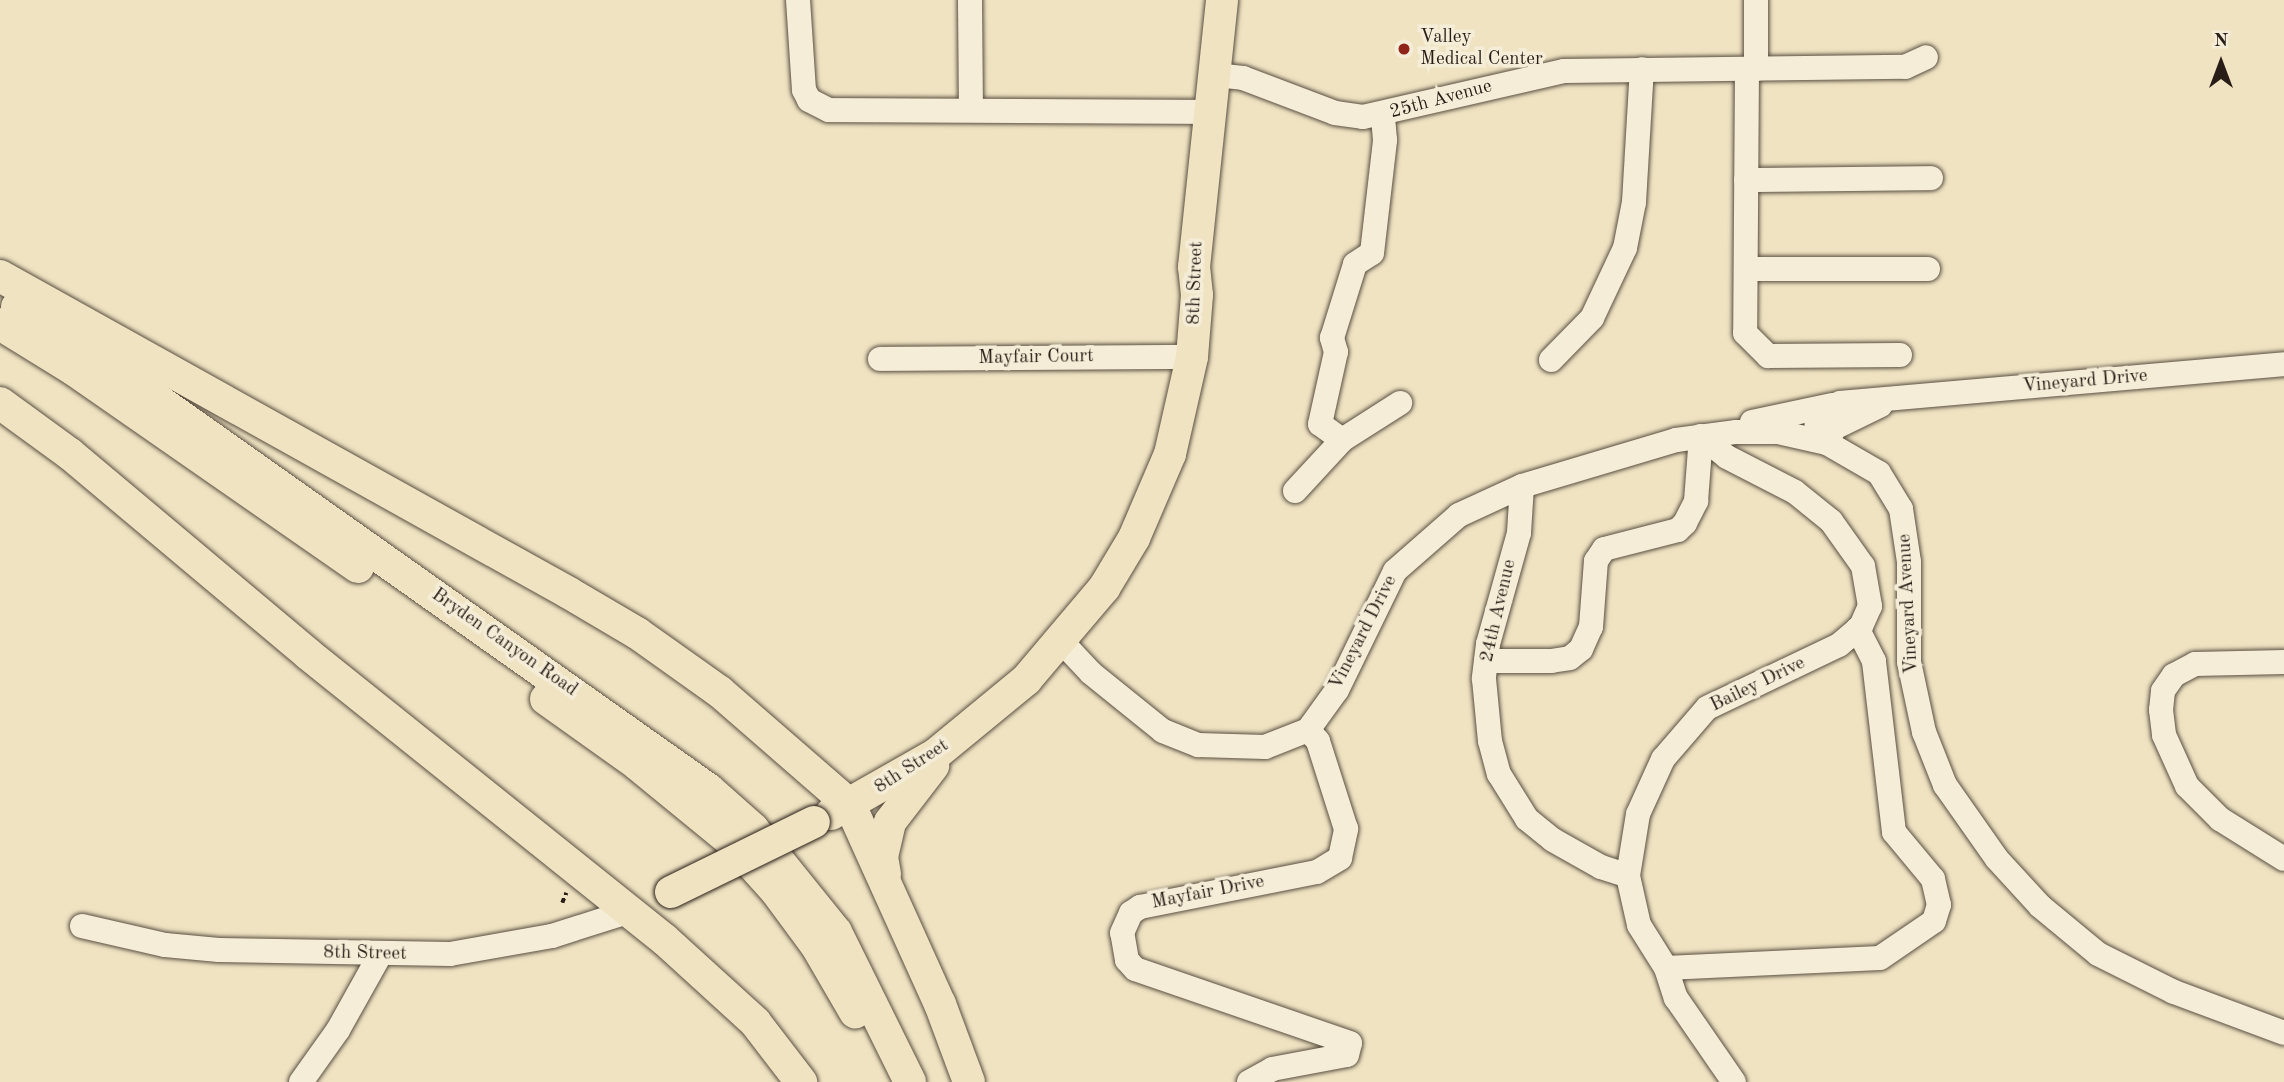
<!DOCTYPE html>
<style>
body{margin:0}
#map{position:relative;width:2284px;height:1082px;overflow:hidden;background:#efe3c2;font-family:"Old Standard TT",serif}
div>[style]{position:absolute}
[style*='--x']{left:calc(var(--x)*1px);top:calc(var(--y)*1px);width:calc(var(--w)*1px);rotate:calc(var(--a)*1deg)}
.path>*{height:3.5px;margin-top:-1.75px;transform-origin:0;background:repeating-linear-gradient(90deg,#291e17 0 5px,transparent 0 8.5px)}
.roads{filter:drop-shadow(0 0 2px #5a4f42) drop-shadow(0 0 2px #5a4f42)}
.minor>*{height:24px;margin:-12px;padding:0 12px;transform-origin:12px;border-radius:12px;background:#f5edd7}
.major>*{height:32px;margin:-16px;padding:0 16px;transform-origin:16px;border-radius:16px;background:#efe3c2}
.bridges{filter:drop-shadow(0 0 2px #291e17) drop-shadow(0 0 2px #291e17)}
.major-bridge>*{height:32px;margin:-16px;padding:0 16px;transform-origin:16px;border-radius:16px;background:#efe3c2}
.dots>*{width:19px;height:19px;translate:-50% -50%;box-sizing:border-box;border:4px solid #f5edd7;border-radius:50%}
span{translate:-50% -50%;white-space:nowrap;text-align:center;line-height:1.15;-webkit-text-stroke:7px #f5edd7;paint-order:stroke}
.poi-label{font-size:19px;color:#291e17}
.left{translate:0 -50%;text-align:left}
.street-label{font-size:19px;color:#291e17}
.north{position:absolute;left:2186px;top:28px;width:70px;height:70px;-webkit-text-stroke:5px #f5edd7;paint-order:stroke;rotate:0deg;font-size:19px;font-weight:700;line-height:28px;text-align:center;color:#291e17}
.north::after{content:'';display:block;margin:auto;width:24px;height:32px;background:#291e17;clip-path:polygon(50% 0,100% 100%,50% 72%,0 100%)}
</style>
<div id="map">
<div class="path">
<div style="--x:562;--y:903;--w:11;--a:-68"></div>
</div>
<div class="roads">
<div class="minor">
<div style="--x:798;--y:0;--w:90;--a:86.2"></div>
<div style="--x:804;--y:90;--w:11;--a:63"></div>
<div style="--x:809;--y:100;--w:22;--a:27"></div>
<div style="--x:829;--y:110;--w:381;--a:0.3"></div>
<div style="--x:970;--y:0;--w:108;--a:89.5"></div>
<div style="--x:1756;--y:0;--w:69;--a:90"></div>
<div style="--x:1747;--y:69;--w:264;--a:90.4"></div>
<div style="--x:1745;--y:333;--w:33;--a:45"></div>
<div style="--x:1768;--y:356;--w:132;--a:-0.4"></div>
<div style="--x:1215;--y:75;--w:28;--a:6"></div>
<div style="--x:1243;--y:78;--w:98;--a:20.8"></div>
<div style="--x:1335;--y:113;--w:28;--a:8"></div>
<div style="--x:1363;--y:117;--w:206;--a:-12.9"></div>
<div style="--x:1564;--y:71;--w:341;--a:-0.7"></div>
<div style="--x:1905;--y:67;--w:23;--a:-25"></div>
<div style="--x:1746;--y:180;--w:185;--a:-0.6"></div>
<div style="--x:1746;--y:269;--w:182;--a:0"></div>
<div style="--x:880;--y:359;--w:312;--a:-0.4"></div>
<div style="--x:1551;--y:360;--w:59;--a:-45.7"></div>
<div style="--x:1592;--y:318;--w:77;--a:-64.8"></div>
<div style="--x:1625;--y:248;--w:47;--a:-78.9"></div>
<div style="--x:1634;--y:202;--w:133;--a:-86.6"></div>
<div style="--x:1752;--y:422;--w:82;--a:-12"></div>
<div style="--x:1701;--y:436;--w:33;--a:39"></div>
<div style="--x:1727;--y:457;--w:76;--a:27.2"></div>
<div style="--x:1795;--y:492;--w:46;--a:38.9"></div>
<div style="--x:1831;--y:521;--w:55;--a:54.6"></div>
<div style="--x:1863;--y:566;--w:41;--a:80.1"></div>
<div style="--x:1870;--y:606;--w:22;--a:114"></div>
<div style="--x:1861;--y:626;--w:4;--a:135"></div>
<div style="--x:1858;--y:629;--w:25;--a:140"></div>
<div style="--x:1839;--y:645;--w:146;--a:154.5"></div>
<div style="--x:1707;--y:708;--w:67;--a:130.8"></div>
<div style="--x:1663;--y:759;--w:60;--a:114.4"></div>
<div style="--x:1638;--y:814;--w:63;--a:99.2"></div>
<div style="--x:1628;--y:876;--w:50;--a:77.3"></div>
<div style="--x:1639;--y:925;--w:51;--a:57.9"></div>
<div style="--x:1666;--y:968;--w:214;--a:-2.7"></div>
<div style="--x:1880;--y:958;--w:65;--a:-34.4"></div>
<div style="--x:1934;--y:921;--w:17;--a:-73"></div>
<div style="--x:1939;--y:905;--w:27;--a:-103"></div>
<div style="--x:1933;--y:879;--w:61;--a:-129.7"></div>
<div style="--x:1894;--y:832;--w:172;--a:-96.7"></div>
<div style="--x:1874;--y:661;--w:36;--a:-117"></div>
<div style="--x:1342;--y:440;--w:27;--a:-144"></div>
<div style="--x:1320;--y:424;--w:74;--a:-77.5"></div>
<div style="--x:1336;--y:352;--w:15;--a:-106"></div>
<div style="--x:1332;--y:338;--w:77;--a:-72.7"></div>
<div style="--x:1355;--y:264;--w:20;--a:-33"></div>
<div style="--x:1372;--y:253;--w:114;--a:-83.4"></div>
<div style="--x:1385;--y:140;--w:24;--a:-95"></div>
<div style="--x:1815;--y:440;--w:27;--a:-84"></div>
<div style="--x:1818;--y:413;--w:24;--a:-24"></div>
<div style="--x:1840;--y:403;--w:446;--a:-5"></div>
<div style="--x:1827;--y:443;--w:17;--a:-65"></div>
<div style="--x:1834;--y:428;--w:52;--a:-26.1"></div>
<div style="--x:1522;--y:486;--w:47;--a:93.7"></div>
<div style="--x:1519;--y:533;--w:115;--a:105.6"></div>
<div style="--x:1488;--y:644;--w:35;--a:97"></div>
<div style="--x:1484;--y:679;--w:62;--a:84.5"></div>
<div style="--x:1490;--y:741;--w:34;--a:75"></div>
<div style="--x:1499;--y:774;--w:53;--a:58.1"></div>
<div style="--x:1527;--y:819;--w:33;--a:39"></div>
<div style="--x:1553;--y:840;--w:55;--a:29.4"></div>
<div style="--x:1601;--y:867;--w:28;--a:18"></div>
<div style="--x:1295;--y:491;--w:69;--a:-47.3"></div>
<div style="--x:1342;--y:440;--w:69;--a:-32.5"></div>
<div style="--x:1062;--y:642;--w:42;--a:46.9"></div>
<div style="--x:1091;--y:673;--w:92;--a:38.9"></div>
<div style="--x:1163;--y:731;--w:38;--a:22"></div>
<div style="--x:1198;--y:745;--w:67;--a:1.7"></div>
<div style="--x:1265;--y:747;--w:46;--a:-21.6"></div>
<div style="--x:1308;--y:730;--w:49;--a:-54.1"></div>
<div style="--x:1337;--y:690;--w:132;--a:-64"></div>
<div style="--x:1395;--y:571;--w:85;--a:-41.2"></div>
<div style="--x:1459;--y:515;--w:69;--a:-24.7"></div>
<div style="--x:1522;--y:486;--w:161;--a:-16.6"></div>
<div style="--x:1676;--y:440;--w:61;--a:-7.6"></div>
<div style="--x:1736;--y:432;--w:42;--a:0"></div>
<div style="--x:1778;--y:432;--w:50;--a:12.7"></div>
<div style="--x:1827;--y:443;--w:60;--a:30"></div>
<div style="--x:1879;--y:473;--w:42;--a:58.6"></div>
<div style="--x:1901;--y:509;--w:54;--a:81.4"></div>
<div style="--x:1909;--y:562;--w:100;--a:90"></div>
<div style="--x:1909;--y:662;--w:72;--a:77.9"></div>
<div style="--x:1924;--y:732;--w:57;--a:68.4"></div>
<div style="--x:1945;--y:785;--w:90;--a:54.9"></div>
<div style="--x:1997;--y:859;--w:64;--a:47.5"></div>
<div style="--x:2040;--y:906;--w:75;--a:39.6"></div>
<div style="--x:2098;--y:954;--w:85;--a:26.6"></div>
<div style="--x:2174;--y:992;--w:117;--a:20.4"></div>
<div style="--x:1486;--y:661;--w:65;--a:0"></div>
<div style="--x:1551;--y:661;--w:19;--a:-9"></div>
<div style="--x:1570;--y:658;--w:14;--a:-39"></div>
<div style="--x:1581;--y:649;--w:24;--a:-66"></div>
<div style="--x:1591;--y:627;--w:66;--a:-85.7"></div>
<div style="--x:1596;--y:561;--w:14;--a:-56"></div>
<div style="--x:1604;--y:549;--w:76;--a:-14.4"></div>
<div style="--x:1678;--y:530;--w:10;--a:-45"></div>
<div style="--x:1685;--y:523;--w:25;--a:-63"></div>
<div style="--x:1696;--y:501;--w:65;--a:-85.6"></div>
<div style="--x:2284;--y:662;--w:89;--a:178.7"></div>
<div style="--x:2195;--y:664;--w:24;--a:152"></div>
<div style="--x:2174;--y:675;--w:19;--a:125"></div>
<div style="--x:2163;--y:691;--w:19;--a:96"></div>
<div style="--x:2161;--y:710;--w:25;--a:83"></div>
<div style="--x:2164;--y:735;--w:56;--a:65.7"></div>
<div style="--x:2187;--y:786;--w:47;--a:45"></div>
<div style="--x:2220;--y:819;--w:75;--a:32"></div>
<div style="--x:82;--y:926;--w:85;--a:12.9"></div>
<div style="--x:165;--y:945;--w:54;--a:5.3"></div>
<div style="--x:219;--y:950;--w:231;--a:1"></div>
<div style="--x:450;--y:954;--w:104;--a:-10"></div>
<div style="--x:552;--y:936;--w:79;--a:-17.7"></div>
<div style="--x:1666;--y:968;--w:32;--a:72"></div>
<div style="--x:1676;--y:998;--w:102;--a:55.4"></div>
<div style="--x:301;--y:1082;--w:64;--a:-54.6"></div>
<div style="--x:338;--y:1030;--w:86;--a:-60.8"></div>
<div style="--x:1249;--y:1082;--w:26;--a:-29"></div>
<div style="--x:1272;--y:1069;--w:76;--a:-10.6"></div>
<div style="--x:1347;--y:1055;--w:12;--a:-76"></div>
<div style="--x:1350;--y:1043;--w:227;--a:-161"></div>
<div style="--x:1135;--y:969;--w:12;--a:-132"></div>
<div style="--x:1127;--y:960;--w:27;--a:-100"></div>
<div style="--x:1122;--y:933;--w:22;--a:-66"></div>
<div style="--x:1131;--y:913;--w:11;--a:-34"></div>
<div style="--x:1140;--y:907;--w:180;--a:-11.2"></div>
<div style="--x:1317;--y:872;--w:27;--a:-31"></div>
<div style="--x:1340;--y:858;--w:30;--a:-78"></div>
<div style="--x:1346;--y:829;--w:92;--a:-107.7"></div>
<div style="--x:1318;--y:741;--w:15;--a:-132"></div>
</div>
<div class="major">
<div style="--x:0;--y:276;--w:651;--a:29.12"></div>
<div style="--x:569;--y:593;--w:79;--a:30.5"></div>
<div style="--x:637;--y:633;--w:102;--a:35.4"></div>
<div style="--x:720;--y:692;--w:172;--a:41"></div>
<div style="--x:850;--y:805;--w:218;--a:65.7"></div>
<div style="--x:940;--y:1004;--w:83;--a:69.6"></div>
<div style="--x:17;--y:307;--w:82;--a:31.6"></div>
<div style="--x:87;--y:350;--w:761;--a:35.26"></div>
<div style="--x:708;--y:789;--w:60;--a:41.6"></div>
<div style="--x:753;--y:829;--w:132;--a:51.1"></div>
<div style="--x:836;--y:932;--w:167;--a:63.7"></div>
<div style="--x:0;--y:324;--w:86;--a:31.7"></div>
<div style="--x:73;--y:369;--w:347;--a:34.8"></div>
<div style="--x:0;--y:403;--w:87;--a:36.1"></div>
<div style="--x:70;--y:454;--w:311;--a:40"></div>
<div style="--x:308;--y:654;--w:457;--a:38.7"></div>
<div style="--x:665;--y:940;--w:122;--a:42.3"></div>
<div style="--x:755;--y:1022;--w:76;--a:52.5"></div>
<div style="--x:546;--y:699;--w:112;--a:35.5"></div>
<div style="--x:637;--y:764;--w:122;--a:39.3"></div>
<div style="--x:731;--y:841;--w:67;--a:48"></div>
<div style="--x:776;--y:891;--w:67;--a:53.5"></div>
<div style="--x:816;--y:945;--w:78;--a:59.8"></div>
<div style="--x:831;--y:814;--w:121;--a:-29.7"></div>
<div style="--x:936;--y:754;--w:117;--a:-39.4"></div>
<div style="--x:1026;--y:680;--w:121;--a:-49.7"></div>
<div style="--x:1104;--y:588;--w:58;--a:-59"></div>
<div style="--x:1134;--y:538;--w:91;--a:-66.8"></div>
<div style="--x:1170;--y:454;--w:99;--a:-77.2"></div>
<div style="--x:1192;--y:357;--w:62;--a:-85.4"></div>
<div style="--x:1197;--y:295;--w:28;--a:-96"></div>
<div style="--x:1194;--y:267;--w:268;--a:-84"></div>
<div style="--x:885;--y:874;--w:17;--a:-100"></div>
<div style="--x:882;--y:857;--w:36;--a:-77"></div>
<div style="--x:890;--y:822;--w:71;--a:-52.5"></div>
</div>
</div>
<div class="bridges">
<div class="major-bridge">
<div style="--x:671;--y:892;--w:159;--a:-26.1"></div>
</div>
</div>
<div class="dots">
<div style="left:1404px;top:49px;background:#8f2418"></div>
</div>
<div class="poi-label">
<span class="left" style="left:1420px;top:49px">Valley<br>Medical Center</span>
</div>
<div class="street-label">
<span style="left:1441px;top:100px;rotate:-15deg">25th Avenue</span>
<span style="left:1196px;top:283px;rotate:-88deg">8th Street</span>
<span style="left:1036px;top:358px;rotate:-1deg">Mayfair Court</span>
<span style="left:2085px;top:382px;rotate:-5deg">Vineyard Drive</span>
<span style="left:1909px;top:604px;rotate:-93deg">Vineyard Avenue</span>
<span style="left:1499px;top:611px;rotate:-77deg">24th Avenue</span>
<span style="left:1364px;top:633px;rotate:-63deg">Vineyard Drive</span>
<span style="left:504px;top:643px;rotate:35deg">Bryden Canyon Road</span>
<span style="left:1758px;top:685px;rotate:-26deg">Bailey Drive</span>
<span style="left:912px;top:767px;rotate:-33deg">8th Street</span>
<span style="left:1208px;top:893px;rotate:-11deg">Mayfair Drive</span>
<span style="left:365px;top:954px;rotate:1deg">8th Street</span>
</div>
<div class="north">N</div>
</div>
